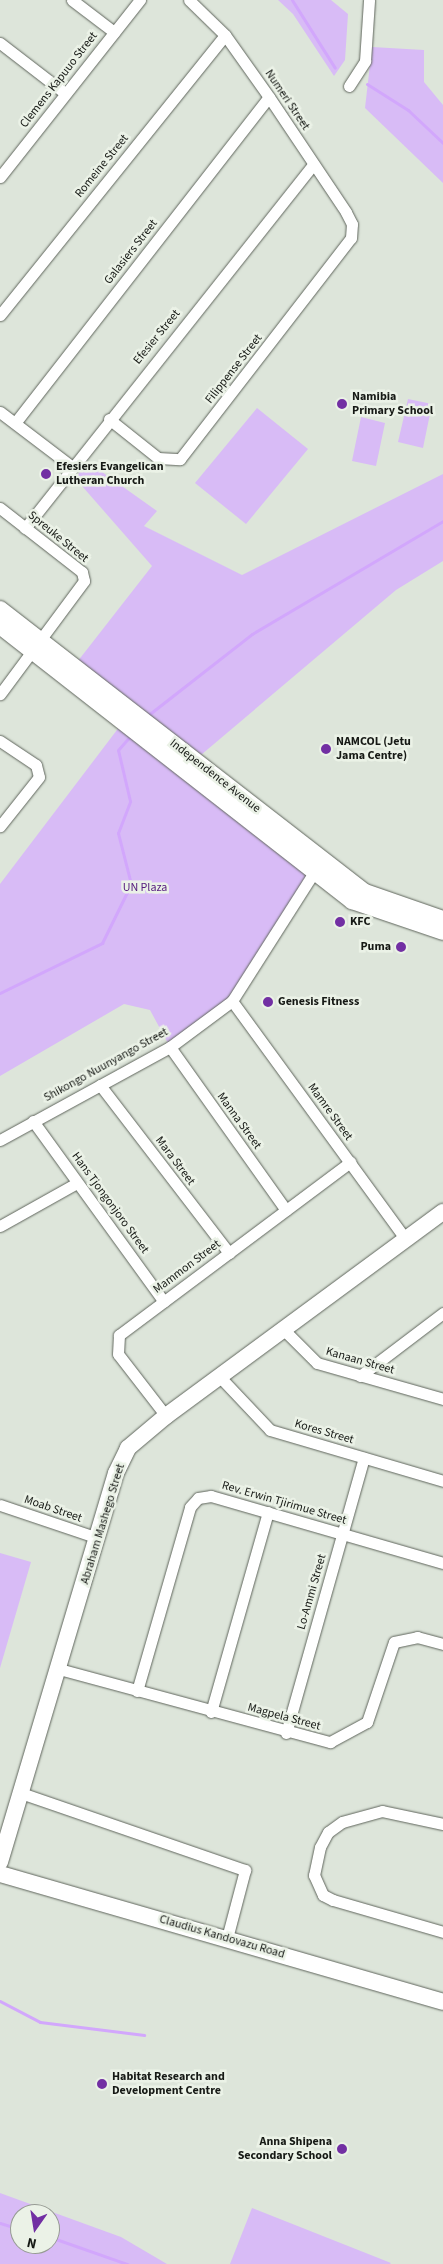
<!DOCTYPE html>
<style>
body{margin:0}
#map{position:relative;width:443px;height:2264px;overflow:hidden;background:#dde5da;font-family:"Source Sans 3",sans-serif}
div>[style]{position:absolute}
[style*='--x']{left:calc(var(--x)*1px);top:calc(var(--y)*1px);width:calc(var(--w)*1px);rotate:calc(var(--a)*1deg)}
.green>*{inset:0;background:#d8bbf6}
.stream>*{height:3px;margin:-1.5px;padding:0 1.5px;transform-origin:1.5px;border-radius:1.5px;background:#d2a7fc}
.roads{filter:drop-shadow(0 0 1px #5f655c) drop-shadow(0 0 1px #5f655c)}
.street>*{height:11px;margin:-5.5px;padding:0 5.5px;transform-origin:5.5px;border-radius:5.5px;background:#fff}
.secondary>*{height:16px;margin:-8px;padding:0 8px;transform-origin:8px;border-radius:8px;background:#fff}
.dots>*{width:14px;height:14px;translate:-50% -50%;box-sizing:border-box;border:2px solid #ebf2e7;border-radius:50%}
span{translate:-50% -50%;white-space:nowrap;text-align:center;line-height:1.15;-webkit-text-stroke:5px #ebf2e7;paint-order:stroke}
.street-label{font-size:12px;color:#161915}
.poi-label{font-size:12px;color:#161915;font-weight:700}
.left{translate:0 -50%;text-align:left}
.right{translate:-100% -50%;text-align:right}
.park-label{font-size:12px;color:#551b7d}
.north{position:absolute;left:10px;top:2204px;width:50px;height:50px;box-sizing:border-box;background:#ebf2e7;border:1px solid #969b93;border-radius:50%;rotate:193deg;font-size:14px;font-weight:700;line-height:20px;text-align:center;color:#161915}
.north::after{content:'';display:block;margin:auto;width:18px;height:22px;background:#722fa3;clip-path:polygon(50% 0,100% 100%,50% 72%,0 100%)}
</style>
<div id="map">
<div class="green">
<div style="clip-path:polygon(278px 0,331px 0,348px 14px,345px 60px,334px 76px,293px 14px)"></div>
<div style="clip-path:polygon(372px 47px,424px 50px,424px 82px,443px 105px,443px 183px,365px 108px)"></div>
<div style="clip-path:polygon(408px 399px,432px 404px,423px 448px,398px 442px)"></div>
<div style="clip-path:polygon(257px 408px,308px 449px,246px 524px,195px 483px)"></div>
<div style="clip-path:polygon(361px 417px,385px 423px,376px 466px,352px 461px)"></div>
<div style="clip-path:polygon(88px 462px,157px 511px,144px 526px,242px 575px,443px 474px,443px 561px,396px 590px,195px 760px,74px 666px,152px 566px,75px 478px)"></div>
<div style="clip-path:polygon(123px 722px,314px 871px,237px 995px,170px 1047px,150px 1010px,124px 1004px,0 1076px,0 884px)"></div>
<div style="clip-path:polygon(0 1553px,31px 1562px,0 1668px)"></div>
<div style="clip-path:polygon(evenodd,0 2193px,121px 2237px,167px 2264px,0 2264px,0 2193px,20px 2214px,50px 2214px,50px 2244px,20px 2244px,20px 2214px)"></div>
<div style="clip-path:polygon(252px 2208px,391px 2263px,390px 2264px,230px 2264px)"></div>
</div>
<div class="stream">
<div style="--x:292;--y:0;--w:80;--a:57.7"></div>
<div style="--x:367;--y:84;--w:49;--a:32.4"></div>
<div style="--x:408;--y:110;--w:48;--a:43.3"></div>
<div style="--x:147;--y:716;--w:133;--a:-38"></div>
<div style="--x:252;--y:634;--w:222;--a:-30.6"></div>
<div style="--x:0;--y:993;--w:114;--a:-26.1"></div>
<div style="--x:102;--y:943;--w:66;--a:-63.8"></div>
<div style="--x:131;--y:884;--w:53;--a:-104.3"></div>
<div style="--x:118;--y:833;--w:34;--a:-69"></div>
<div style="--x:130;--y:801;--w:52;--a:-103.2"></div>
<div style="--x:118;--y:750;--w:21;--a:-49"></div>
<div style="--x:0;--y:2001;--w:45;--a:27.7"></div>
<div style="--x:40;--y:2022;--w:105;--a:7.1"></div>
<div style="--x:0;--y:2223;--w:21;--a:17"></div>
<div style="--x:50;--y:2237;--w:82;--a:19.3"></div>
</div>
<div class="roads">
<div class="street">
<div style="--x:72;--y:0;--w:53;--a:37.3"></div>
<div style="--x:0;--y:43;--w:82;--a:37.6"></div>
<div style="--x:349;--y:86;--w:30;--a:-57"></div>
<div style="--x:365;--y:61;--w:61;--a:-86.2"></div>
<div style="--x:0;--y:177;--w:226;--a:-51.7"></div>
<div style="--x:0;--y:315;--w:359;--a:-51.2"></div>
<div style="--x:0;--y:412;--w:89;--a:37.3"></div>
<div style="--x:109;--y:419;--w:63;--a:38.5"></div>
<div style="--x:158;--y:458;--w:22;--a:3"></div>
<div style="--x:180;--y:459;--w:279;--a:-52.3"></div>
<div style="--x:351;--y:238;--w:14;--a:-86"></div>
<div style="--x:352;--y:224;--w:13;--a:-117"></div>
<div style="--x:346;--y:212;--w:138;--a:-123.8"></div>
<div style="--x:269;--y:97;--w:76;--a:-125.4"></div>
<div style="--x:225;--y:35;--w:50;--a:-135.8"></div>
<div style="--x:15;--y:423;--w:413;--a:-52.1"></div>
<div style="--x:0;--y:508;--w:104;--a:38"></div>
<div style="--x:82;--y:572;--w:9;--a:77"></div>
<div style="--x:84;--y:581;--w:141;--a:126.6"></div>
<div style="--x:25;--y:528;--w:464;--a:-51.6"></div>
<div style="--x:0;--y:741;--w:43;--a:33.7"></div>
<div style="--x:36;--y:765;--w:12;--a:76"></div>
<div style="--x:39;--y:777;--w:63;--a:128.5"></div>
<div style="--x:232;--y:1001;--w:296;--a:53.9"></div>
<div style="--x:170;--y:1047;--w:200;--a:54.6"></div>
<div style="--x:100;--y:1085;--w:212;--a:52.5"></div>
<div style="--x:33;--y:1121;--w:223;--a:54.1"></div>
<div style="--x:0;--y:1140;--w:194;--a:-28.7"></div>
<div style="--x:170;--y:1047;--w:77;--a:-36.6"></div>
<div style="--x:232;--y:1001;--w:160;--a:-57.5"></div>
<div style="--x:0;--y:1226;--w:88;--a:-29.2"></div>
<div style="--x:283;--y:1329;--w:48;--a:45"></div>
<div style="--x:317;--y:1363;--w:131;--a:15.9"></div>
<div style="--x:219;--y:1376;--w:74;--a:46.6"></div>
<div style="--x:270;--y:1430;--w:180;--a:16.4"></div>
<div style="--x:360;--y:1376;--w:104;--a:-37.2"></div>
<div style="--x:166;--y:1416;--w:78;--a:-127.7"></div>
<div style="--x:118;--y:1354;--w:19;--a:-87"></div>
<div style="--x:119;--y:1335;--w:289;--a:-36.8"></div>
<div style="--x:0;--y:1505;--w:103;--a:18.6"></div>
<div style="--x:59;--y:1669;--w:281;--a:15.1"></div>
<div style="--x:330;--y:1742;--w:42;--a:-28.4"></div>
<div style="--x:367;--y:1722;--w:84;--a:-71.4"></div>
<div style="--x:394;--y:1642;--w:24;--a:-12"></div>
<div style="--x:417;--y:1637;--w:27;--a:15"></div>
<div style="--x:137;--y:1691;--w:191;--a:-73.9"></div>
<div style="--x:190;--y:1507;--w:12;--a:-48"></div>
<div style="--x:198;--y:1498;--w:13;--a:-9"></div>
<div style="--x:211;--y:1496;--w:241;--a:16.1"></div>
<div style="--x:211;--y:1712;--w:208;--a:-74.1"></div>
<div style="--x:286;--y:1733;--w:286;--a:-74.2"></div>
<div style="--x:21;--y:1793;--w:237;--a:19"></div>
<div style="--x:245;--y:1870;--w:70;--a:104.8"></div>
<div style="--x:443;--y:1824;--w:62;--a:-168"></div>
<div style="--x:382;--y:1811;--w:41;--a:164.6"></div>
<div style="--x:342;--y:1822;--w:17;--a:144"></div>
<div style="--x:328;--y:1832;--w:17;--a:118"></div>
<div style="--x:320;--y:1847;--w:29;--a:102"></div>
<div style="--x:314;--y:1875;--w:22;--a:66"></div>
<div style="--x:323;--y:1895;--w:11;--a:27"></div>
<div style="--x:333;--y:1900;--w:115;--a:16.2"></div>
</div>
<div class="secondary">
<div style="--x:0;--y:609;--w:462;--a:37.8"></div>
<div style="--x:365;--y:892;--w:83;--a:19.1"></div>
<div style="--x:0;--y:626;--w:447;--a:38"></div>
<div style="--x:352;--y:901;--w:96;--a:18.8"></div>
<div style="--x:0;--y:1862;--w:406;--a:-73.4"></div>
<div style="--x:116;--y:1473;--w:28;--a:-64"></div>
<div style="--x:128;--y:1448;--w:50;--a:-40.1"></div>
<div style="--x:166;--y:1416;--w:344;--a:-36.4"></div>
<div style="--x:0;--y:1874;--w:461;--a:16.1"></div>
</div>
</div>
<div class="dots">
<div style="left:342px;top:404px;background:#722fa3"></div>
<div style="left:46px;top:474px;background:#722fa3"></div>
<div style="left:326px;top:749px;background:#722fa3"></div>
<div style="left:340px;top:922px;background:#722fa3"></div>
<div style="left:401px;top:947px;background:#722fa3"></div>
<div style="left:268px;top:1002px;background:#722fa3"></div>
<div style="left:102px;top:2084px;background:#722fa3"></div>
<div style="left:342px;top:2149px;background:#722fa3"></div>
</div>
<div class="street-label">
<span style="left:59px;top:80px;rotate:-52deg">Clemens Kapuuo Street</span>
<span style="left:287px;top:100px;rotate:56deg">Numeri Street</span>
<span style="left:102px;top:166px;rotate:-51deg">Romeine Street</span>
<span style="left:131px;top:252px;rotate:-52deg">Galasiers Street</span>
<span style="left:157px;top:337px;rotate:-51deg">Efesier Street</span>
<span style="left:234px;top:369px;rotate:-52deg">Filippense Street</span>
<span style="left:58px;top:537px;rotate:39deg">Spreuke Street</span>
<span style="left:215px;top:776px;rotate:38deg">Independence Avenue</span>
<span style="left:106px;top:1065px;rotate:-29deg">Shikongo Nuunyango Street</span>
<span style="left:330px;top:1112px;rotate:54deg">Mamre Street</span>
<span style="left:239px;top:1121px;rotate:54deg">Manna Street</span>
<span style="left:175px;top:1161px;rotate:53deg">Mara Street</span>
<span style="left:110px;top:1203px;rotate:54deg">Hans Tjongonjoro Street</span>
<span style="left:187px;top:1267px;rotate:-37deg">Mammon Street</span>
<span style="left:360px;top:1361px;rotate:16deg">Kanaan Street</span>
<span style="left:324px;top:1432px;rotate:16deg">Kores Street</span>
<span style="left:284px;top:1503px;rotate:16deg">Rev. Erwin Tjirimue Street</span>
<span style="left:53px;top:1509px;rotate:19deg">Moab Street</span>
<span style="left:103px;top:1524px;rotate:-73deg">Abraham Mashego Street</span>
<span style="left:312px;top:1592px;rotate:-74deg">Lo-Ammi Street</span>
<span style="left:284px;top:1717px;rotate:15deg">Magpela Street</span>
<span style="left:222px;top:1937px;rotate:16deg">Claudius Kandovazu Road</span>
</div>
<div class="poi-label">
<span class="left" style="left:352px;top:404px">Namibia<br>Primary School</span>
<span class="left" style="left:56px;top:474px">Efesiers Evangelican<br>Lutheran Church</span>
<span class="left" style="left:336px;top:749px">NAMCOL (Jetu<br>Jama Centre)</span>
<span class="left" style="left:350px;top:922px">KFC</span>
<span class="right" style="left:391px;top:947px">Puma</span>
<span class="left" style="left:278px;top:1002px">Genesis Fitness</span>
<span class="left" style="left:112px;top:2084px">Habitat Research and<br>Development Centre</span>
<span class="right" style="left:332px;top:2149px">Anna Shipena<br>Secondary School</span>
</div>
<div class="park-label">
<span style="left:145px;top:888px">UN Plaza</span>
</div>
<div class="north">N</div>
</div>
